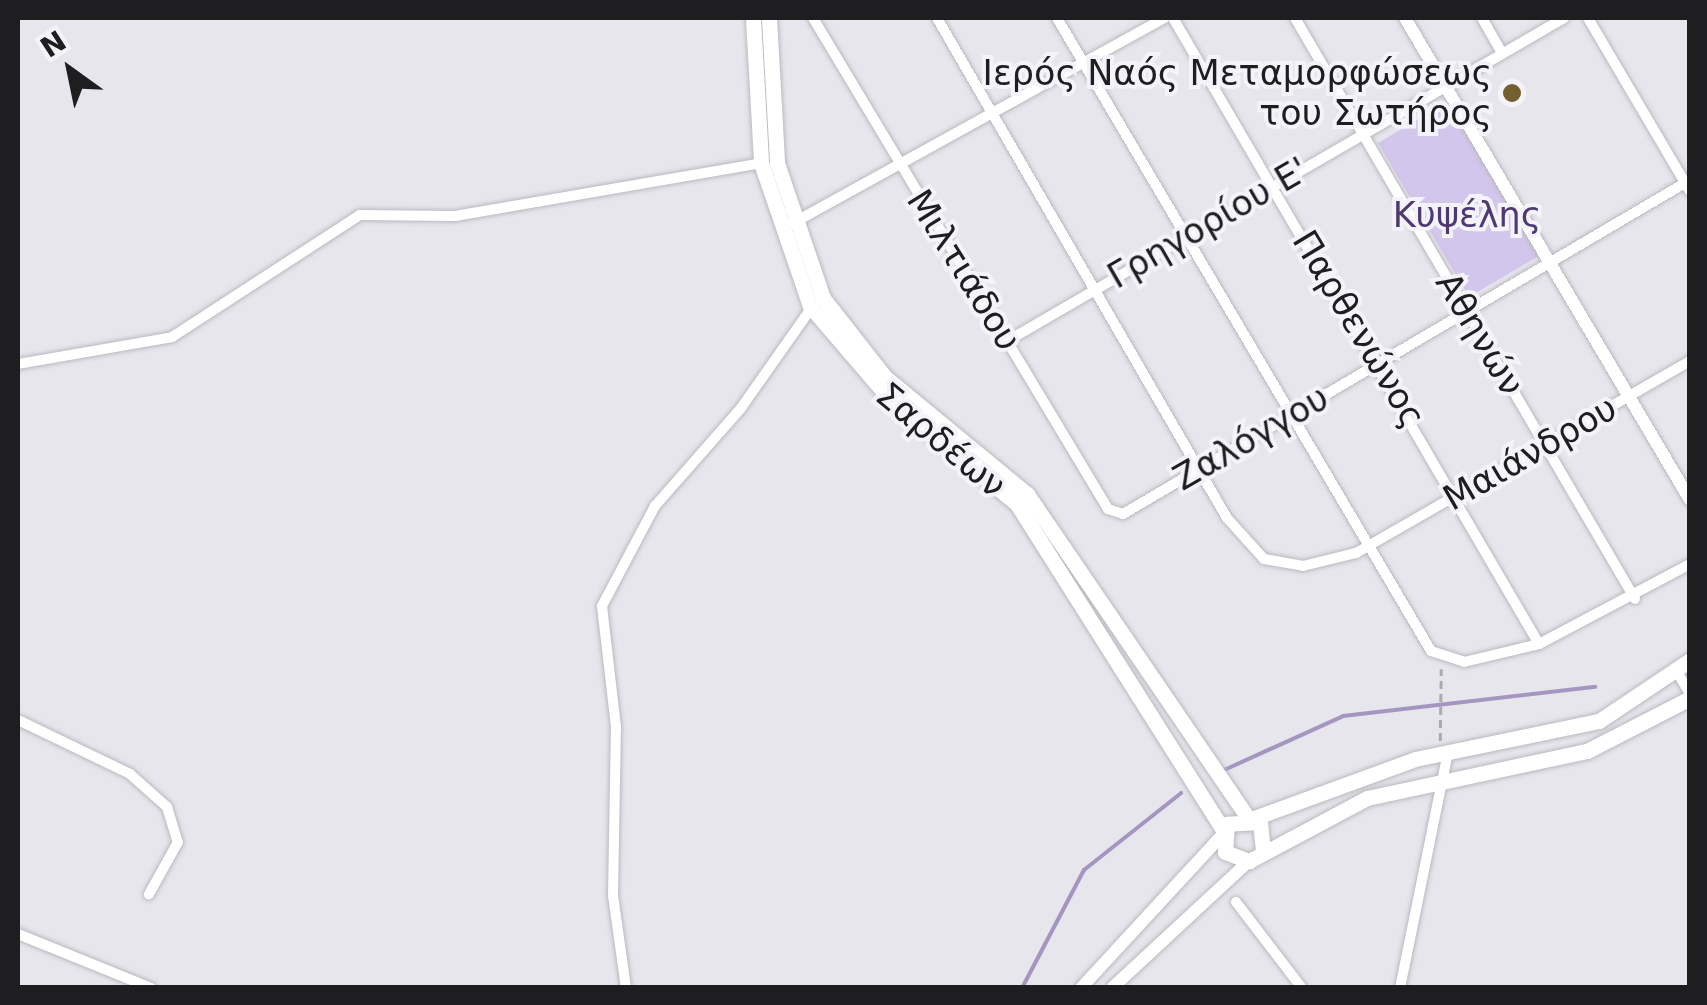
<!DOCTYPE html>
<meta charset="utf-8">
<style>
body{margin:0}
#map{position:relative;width:1707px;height:1005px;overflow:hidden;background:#e8e6ed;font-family:"DejaVu Sans",sans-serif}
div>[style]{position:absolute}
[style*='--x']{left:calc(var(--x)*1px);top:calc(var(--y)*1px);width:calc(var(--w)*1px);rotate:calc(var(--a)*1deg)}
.green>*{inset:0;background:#d2c6ec}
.stream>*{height:4px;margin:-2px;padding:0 2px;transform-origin:2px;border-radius:2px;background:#a496c1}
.path>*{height:2.5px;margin-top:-1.25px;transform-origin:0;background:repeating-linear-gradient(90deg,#abaaaf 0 8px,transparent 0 13px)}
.roads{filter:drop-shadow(0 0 2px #bbb9bf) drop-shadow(0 0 2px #bbb9bf)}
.minor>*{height:10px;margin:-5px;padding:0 5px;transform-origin:5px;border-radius:5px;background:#fff}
.tertiary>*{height:12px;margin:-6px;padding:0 6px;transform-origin:6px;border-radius:6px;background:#fff}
.secondary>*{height:15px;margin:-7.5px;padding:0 7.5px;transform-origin:7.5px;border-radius:7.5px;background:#fff}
.dots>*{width:28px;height:28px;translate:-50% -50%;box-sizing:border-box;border:5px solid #f5f3fa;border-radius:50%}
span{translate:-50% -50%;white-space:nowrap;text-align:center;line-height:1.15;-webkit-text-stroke:8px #f5f3fa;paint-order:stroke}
.poi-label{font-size:35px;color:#1e1d1f}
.right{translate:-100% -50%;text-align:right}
.park-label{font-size:35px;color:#4e3971}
.street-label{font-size:35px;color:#1e1d1f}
.frame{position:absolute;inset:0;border:20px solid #1e1d1f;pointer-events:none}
.north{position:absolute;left:20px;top:20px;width:100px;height:100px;-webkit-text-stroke:8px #f5f3fa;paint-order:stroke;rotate:327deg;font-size:28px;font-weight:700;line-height:40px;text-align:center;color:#1e1d1f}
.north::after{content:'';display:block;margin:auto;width:35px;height:45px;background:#1e1d1f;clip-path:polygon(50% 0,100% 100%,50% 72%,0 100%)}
</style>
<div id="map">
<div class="green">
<div style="clip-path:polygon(1447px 102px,1539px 256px,1469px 297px,1378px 143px)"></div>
</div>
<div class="stream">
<div style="--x:1222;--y:771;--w:133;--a:-24.4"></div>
<div style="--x:1343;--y:716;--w:254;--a:-6.6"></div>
<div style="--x:1022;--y:988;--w:133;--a:-62.3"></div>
<div style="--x:1084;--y:870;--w:124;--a:-38.4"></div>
</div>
<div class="path">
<div style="--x:1440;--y:741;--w:72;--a:-89.2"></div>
</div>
<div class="roads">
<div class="minor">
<div style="--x:813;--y:18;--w:573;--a:59"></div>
<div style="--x:1108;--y:509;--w:16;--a:18"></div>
<div style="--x:1123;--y:514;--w:658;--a:-30.5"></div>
<div style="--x:937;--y:18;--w:578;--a:59.89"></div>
<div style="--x:1227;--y:518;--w:55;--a:47.9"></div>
<div style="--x:1264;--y:559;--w:40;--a:10"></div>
<div style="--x:1303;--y:566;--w:55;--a:-13.8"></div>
<div style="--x:1356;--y:553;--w:385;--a:-29.9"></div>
<div style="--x:1057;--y:18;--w:735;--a:59.42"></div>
<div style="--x:1431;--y:651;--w:35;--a:18"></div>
<div style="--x:1464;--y:662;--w:77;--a:-13.5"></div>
<div style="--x:1539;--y:644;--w:171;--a:-27.9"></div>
<div style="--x:1173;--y:18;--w:725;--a:59.69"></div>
<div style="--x:1295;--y:18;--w:673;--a:59.66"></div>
<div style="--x:1482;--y:18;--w:40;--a:60.3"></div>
<div style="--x:1588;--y:18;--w:201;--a:59.5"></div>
<div style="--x:793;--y:223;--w:424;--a:-28.9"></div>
<div style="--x:1009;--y:340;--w:642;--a:-30.12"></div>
<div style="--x:18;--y:364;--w:156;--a:-9.9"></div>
<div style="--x:172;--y:337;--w:224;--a:-33"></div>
<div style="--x:360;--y:215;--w:95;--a:0.6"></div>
<div style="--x:455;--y:216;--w:311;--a:-9.8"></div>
<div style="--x:1677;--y:672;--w:26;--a:59"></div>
<div style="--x:18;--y:720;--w:124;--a:25.7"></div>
<div style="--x:130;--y:774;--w:50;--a:41.7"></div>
<div style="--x:167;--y:807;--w:37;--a:73"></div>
<div style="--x:178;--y:842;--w:60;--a:119.1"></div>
<div style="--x:1236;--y:902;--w:108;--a:52.5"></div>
<div style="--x:18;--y:934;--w:144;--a:22.1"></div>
<div style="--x:626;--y:988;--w:93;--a:-98"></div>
<div style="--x:613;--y:896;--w:169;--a:-89"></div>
<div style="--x:616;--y:727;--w:122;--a:-96.6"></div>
<div style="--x:602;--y:606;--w:113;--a:-62.1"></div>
<div style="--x:655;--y:506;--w:130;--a:-48.7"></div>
<div style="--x:741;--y:408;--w:127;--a:-54.9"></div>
<div style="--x:1400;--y:988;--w:241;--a:-78.5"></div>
</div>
<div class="tertiary">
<div style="--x:1405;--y:18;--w:560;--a:59.4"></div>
<div style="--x:1081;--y:988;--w:208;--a:-47.3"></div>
<div style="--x:1112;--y:988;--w:187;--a:-42.8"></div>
</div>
<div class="secondary">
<div style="--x:753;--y:18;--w:145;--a:86.8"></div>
<div style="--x:761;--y:163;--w:151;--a:71.1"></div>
<div style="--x:810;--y:306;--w:129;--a:49.4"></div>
<div style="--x:894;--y:404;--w:159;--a:39.1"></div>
<div style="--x:1017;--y:504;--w:386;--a:57.7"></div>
<div style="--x:769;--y:18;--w:145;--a:86.8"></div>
<div style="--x:777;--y:163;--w:143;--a:71.2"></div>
<div style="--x:823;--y:298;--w:100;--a:51.9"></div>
<div style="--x:885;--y:377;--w:184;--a:39.5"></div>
<div style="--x:1027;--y:494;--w:390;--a:55.7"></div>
<div style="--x:1254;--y:818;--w:171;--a:-20.1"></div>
<div style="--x:1415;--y:759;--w:188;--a:-11.7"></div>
<div style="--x:1599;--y:721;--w:110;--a:-33.8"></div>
<div style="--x:1263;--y:851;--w:29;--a:-96"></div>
<div style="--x:1260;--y:822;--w:33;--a:177"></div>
<div style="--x:1227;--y:824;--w:28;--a:94"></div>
<div style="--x:1225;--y:852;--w:26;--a:21"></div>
<div style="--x:1249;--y:861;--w:134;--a:-28.1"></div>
<div style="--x:1367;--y:798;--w:225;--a:-12.1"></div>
<div style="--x:1587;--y:751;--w:116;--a:-27.2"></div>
</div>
</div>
<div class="dots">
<div style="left:1512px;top:93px;background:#72602e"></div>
</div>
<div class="poi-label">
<span class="right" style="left:1492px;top:93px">Ιερός Ναός Μεταμορφώσεως<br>του Σωτήρος</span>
</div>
<div class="park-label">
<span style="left:1467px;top:215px">Κυψέλης</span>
</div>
<div class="street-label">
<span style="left:1208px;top:223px;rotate:-30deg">Γρηγορίου Ε'</span>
<span style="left:964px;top:270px;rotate:58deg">Μιλτιάδου</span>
<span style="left:1359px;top:329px;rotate:59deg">Παρθενώνος</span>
<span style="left:1480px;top:334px;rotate:59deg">Αθηνών</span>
<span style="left:1251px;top:438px;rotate:-30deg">Ζαλόγγου</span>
<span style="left:941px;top:440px;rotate:40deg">Σαρδέων</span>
<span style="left:1530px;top:453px;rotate:-30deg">Μαιάνδρου</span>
</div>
<div class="frame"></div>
<div class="north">N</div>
</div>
